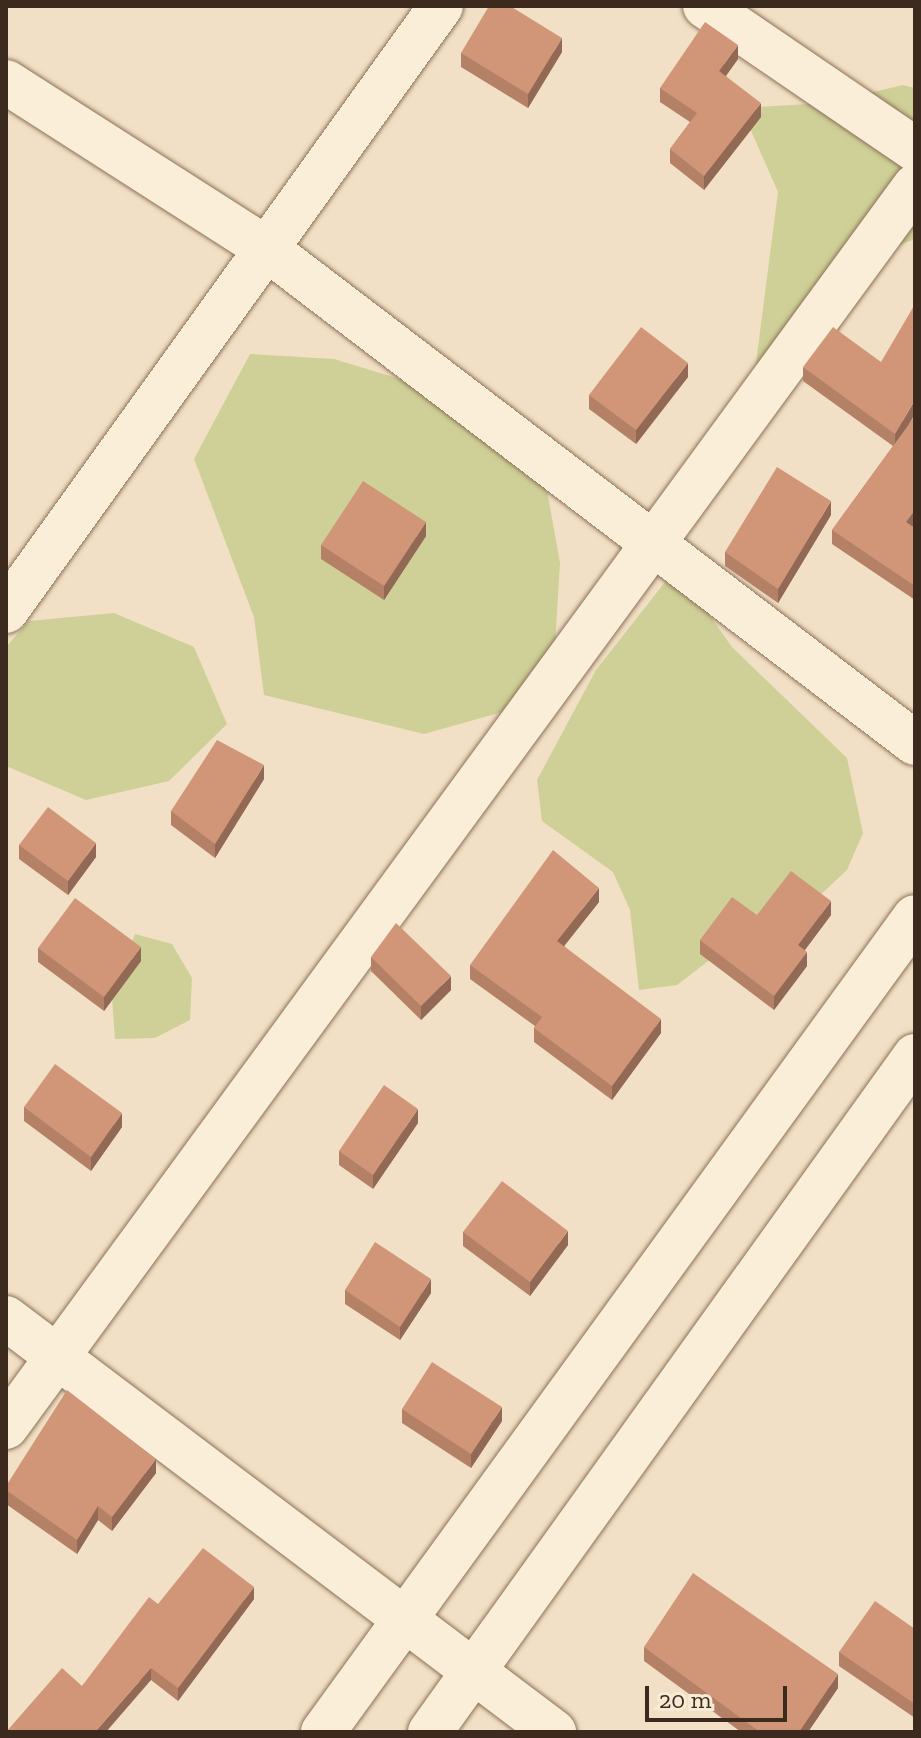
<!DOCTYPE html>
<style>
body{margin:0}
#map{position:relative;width:921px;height:1738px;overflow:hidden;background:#f1e0c5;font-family:"Zilla Slab",serif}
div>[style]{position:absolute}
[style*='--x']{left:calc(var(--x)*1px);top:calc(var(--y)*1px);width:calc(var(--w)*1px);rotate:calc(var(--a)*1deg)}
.green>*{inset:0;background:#ced097}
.roads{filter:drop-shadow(0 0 2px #8d7159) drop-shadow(0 0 2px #8d7159)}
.minor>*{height:44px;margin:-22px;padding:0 22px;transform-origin:22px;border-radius:22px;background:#fbeed9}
.wall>*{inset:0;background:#b48167}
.shaded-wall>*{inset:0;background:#926954}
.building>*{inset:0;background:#d19678}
span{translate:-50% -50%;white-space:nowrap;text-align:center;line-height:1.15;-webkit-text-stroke:7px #f8ebd5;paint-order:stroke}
.frame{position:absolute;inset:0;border:8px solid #3c2a1e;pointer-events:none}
.scale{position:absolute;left:645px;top:1686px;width:142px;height:36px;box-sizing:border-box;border:4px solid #3c2a1e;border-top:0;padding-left:10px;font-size:24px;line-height:28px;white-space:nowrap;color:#3c2a1e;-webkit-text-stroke:6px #f8ebd5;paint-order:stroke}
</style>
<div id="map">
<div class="green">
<div style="clip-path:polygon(903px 85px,915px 88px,915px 239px,878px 253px,853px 283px,831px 360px,795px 382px,756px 363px,778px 192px,741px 108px,827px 103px)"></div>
<div style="clip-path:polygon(250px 354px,334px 359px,416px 384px,547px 490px,560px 563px,555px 644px,506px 711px,424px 734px,264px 695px,254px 617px,194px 459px)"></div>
<div style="clip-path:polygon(676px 568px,732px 647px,847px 758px,863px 833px,847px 870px,815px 900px,738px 923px,716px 955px,677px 985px,639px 990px,630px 910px,613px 872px,542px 821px,537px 780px,596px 670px)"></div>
<div style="clip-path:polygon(114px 613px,194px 647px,227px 724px,169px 781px,86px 800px,6px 766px,6px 647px,29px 621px)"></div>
<div style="clip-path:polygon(135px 934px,172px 944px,192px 978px,190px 1020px,155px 1038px,115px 1039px,112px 998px)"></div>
</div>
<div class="roads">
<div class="minor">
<div style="--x:705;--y:6;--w:254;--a:34.3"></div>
<div style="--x:6;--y:82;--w:310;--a:32.6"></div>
<div style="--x:267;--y:249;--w:815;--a:37.32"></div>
<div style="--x:6;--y:611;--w:745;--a:-54.28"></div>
<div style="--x:6;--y:1318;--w:687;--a:37.07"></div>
<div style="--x:6;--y:1427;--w:1538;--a:-53.78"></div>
<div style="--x:323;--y:1732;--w:1007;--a:-54.01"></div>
<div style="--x:430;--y:1732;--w:832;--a:-54.34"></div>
</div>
</div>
<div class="wall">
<div style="clip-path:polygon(562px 52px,528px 108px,461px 67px,461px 53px)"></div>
<div style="clip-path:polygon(738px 59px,726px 76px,761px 117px,704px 190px,670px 163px,670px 149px,690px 122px,660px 102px,660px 88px)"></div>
<div style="clip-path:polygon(803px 367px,909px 424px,915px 416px,915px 524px,913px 527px,915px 528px,915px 600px,832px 544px,832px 530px,893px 446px,803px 381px)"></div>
<div style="clip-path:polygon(688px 377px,636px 444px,589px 409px,589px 395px)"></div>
<div style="clip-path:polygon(831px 515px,778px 603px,725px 566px,725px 552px)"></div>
<div style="clip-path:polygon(426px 536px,384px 600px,321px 559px,321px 545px)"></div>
<div style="clip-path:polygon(264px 779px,215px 858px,171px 825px,171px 811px)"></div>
<div style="clip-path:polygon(19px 845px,96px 857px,68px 895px,19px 859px)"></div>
<div style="clip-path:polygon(599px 902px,564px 946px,661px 1033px,612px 1100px,534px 1042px,534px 1028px,535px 1026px,470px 979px,470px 965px)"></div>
<div style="clip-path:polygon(757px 915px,831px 915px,805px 950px,807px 966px,774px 1010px,700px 954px,700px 940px)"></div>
<div style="clip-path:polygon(38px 948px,141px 961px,104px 1011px,38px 962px)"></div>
<div style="clip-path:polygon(371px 957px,451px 990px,421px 1020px,371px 971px)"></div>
<div style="clip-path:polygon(24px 1107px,122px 1127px,91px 1171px,24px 1121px)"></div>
<div style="clip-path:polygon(418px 1123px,373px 1189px,339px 1165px,339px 1151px)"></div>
<div style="clip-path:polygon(463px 1232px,568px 1245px,530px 1296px,463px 1246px)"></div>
<div style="clip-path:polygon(345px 1290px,431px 1293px,400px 1340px,345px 1304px)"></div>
<div style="clip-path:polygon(402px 1409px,502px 1421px,471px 1468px,402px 1423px)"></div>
<div style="clip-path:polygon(156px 1473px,112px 1531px,98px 1520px,77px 1554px,6px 1504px,6px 1486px)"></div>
<div style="clip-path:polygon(254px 1599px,178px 1701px,151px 1680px,82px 1686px,158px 1604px)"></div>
<div style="clip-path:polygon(915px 1629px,915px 1718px,839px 1666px,839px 1652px)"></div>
<div style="clip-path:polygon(644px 1647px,838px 1688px,808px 1732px,741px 1732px,644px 1661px)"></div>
</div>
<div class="shaded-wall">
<div style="clip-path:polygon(562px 38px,562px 52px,528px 108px,528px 94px)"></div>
<div style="clip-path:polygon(738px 45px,738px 59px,719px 85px,719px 71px)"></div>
<div style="clip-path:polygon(761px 103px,761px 117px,704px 190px,704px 176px)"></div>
<div style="clip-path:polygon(688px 363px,688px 377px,636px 444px,636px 430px)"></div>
<div style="clip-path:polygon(915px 400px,915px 414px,895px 448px,895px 434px)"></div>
<div style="clip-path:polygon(831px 501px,831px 515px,778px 603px,778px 589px)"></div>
<div style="clip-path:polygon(915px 510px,915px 523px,906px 536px,906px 522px)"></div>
<div style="clip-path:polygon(426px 522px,426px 536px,384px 600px,384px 586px)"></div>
<div style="clip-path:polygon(264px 765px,264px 779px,215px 858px,215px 844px)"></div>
<div style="clip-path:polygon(96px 843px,96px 857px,68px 895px,68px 881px)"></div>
<div style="clip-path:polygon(599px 888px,599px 902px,557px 955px,557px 941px)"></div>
<div style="clip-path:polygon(831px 901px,831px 915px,798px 959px,798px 945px)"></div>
<div style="clip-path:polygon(141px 947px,141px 961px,104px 1011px,104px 997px)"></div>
<div style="clip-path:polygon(807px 952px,807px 966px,774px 1010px,774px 996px)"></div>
<div style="clip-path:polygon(451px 976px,451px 990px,421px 1020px,421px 1006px)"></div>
<div style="clip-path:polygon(661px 1019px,661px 1033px,612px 1100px,612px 1086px)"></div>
<div style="clip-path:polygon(418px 1109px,418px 1123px,373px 1189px,373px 1175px)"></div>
<div style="clip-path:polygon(122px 1113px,122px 1127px,91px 1171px,91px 1157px)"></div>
<div style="clip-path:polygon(568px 1231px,568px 1245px,530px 1296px,530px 1282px)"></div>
<div style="clip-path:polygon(431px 1279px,431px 1293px,400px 1340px,400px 1327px)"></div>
<div style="clip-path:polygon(502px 1407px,502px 1421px,471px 1468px,471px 1454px)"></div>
<div style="clip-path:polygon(156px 1459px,156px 1473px,112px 1531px,112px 1517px)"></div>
<div style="clip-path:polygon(98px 1506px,98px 1520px,77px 1554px,77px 1540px)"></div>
<div style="clip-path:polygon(254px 1587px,254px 1599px,178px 1701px,178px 1688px)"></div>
<div style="clip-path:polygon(151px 1668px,151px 1680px,106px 1732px,95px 1732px)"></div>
<div style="clip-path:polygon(838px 1674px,838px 1688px,808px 1732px,799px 1732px)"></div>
</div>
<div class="building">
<div style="clip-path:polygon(489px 6px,510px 6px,562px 38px,528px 94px,461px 53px)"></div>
<div style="clip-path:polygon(705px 22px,738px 45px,719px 71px,761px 103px,704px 176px,670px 149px,697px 113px,660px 88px)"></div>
<div style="clip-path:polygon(915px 304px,915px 400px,895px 434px,803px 367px,833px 327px,881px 362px)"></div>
<div style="clip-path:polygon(641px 327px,688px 363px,636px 430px,589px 395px)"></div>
<div style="clip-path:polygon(915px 416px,915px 510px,906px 522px,915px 528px,915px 586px,832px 530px)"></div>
<div style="clip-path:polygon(777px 467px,831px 501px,778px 589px,725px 552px)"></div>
<div style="clip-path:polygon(363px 481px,426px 522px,384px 586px,321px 545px)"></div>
<div style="clip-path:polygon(217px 740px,264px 765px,215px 844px,171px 811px)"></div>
<div style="clip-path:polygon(48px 807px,96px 843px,68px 881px,19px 845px)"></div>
<div style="clip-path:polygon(553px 850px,599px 888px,557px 941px,661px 1019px,612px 1086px,534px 1028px,542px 1017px,470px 965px)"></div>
<div style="clip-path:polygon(791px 871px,831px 901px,798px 945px,807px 952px,774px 996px,700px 940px,732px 897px,757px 915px)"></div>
<div style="clip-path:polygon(75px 898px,141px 947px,104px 997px,38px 948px)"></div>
<div style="clip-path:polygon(396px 923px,451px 976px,421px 1006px,371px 957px)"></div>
<div style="clip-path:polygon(55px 1064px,122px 1113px,91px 1157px,24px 1107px)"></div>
<div style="clip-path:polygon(384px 1085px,418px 1109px,373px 1175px,339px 1151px)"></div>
<div style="clip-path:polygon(502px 1181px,568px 1231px,530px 1282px,463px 1232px)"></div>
<div style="clip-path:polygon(375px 1242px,431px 1279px,400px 1327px,345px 1290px)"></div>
<div style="clip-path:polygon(432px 1362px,502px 1407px,471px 1454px,402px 1409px)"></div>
<div style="clip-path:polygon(67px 1390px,156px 1459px,112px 1517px,98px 1506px,77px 1540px,6px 1490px,6px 1486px)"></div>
<div style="clip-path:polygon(203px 1548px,254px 1587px,178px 1688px,151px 1668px,95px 1732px,6px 1732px,62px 1668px,82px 1686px,149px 1597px,158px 1604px)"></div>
<div style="clip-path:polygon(693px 1573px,838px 1674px,799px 1732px,760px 1732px,644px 1647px)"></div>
<div style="clip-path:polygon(875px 1601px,915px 1629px,915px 1704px,839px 1652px)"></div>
</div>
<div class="frame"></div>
<div class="scale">20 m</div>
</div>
